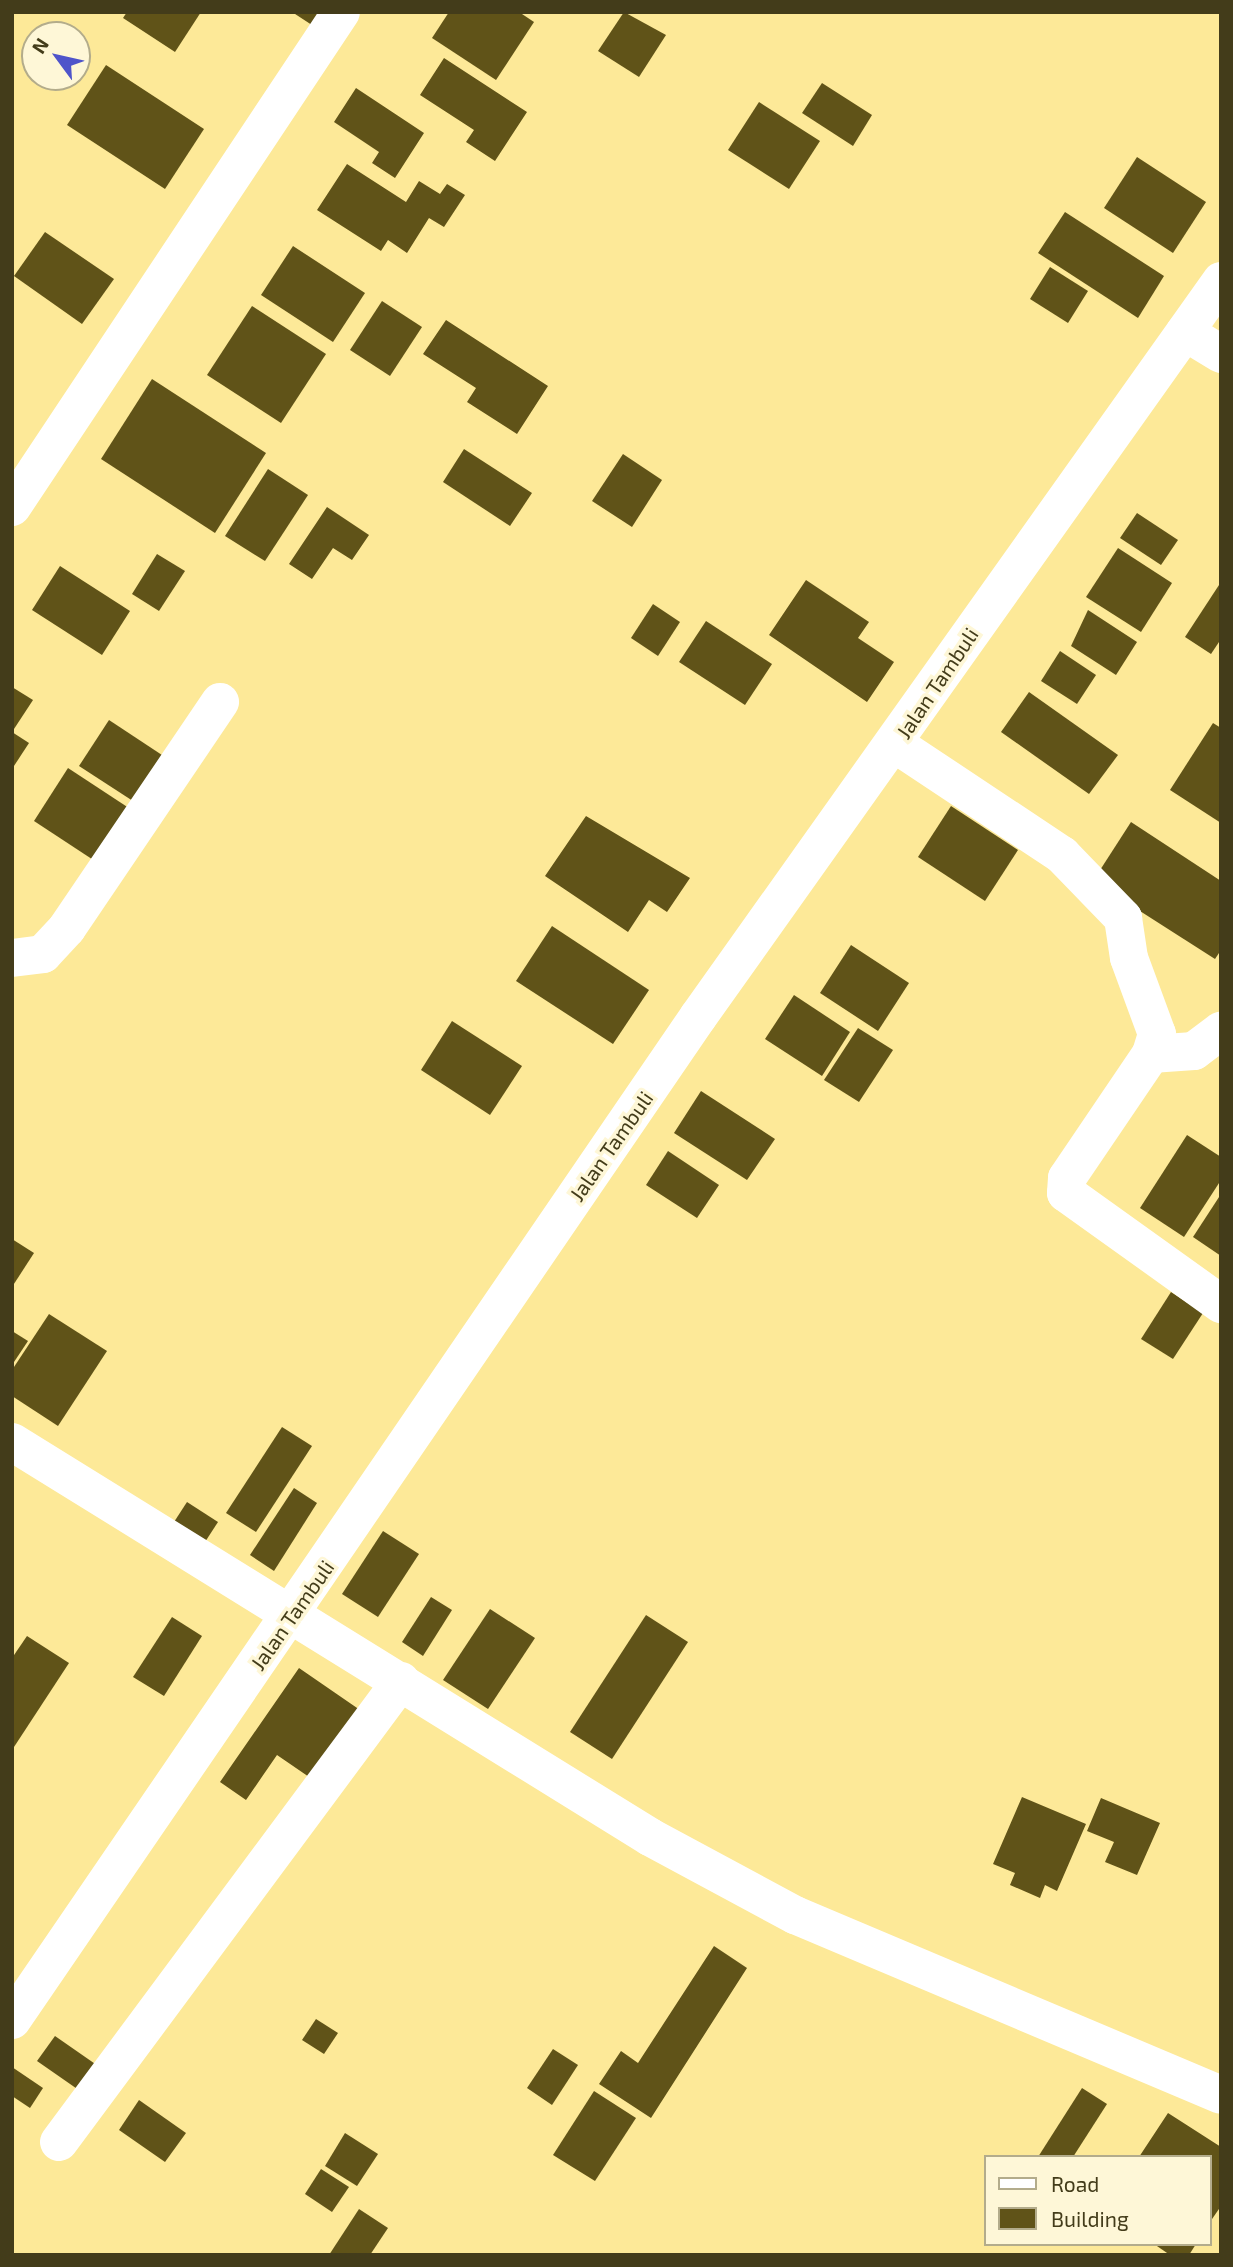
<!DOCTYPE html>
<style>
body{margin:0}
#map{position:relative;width:1233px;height:2267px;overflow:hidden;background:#fde998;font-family:"Exo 2",sans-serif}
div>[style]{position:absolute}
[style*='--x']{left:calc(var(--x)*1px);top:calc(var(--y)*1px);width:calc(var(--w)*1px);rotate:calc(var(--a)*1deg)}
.building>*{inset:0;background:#605318}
.minor>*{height:38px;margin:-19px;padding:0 19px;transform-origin:19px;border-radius:19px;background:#fff}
.tertiary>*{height:38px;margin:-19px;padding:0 19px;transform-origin:19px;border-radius:19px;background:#fff}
.secondary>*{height:38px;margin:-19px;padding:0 19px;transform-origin:19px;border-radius:19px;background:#fff}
span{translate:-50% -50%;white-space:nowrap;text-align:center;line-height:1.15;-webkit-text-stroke:7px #fef7d7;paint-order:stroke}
.street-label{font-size:21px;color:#433c1a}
.frame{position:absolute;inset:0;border:14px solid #433c1a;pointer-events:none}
.legend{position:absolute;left:984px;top:2155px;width:228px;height:91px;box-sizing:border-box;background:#fef7d7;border:2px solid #b3ac8b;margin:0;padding:9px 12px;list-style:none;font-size:21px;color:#433c1a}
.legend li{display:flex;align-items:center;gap:14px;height:35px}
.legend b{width:35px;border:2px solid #b3ac8b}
.north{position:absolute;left:21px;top:21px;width:70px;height:70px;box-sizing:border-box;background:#fef7d7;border:2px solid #b3ac8b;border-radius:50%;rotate:303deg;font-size:19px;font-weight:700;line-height:28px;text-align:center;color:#433c1a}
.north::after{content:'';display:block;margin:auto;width:24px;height:32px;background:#4f54ca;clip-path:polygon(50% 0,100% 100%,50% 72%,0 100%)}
</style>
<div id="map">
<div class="building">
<div style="clip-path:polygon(127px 12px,201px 12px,175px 52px,123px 18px)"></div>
<div style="clip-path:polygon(292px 12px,329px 12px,318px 29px)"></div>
<div style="clip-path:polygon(449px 12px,519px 12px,534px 22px,496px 80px,432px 38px)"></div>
<div style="clip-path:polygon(624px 12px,666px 35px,639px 77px,598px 51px)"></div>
<div style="clip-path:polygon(444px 58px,527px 112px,495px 161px,466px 142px,474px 130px,420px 95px)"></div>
<div style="clip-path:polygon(106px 65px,204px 129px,165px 189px,67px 125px)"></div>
<div style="clip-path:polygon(822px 83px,872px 115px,853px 146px,802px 113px)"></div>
<div style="clip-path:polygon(356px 88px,424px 133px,395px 178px,372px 163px,379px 152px,334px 122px)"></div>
<div style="clip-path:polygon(759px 102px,820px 141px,789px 189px,728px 150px)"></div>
<div style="clip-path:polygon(1137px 157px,1206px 202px,1173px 253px,1104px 208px)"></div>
<div style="clip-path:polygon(347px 164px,406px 202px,419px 181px,440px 194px,447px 184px,465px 195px,444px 227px,429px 218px,407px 253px,388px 240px,381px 251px,317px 210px)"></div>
<div style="clip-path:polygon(1065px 212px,1164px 276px,1138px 318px,1038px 253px)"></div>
<div style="clip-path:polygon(45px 232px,114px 279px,82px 324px,14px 276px)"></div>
<div style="clip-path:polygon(293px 246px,365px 293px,333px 342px,261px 295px)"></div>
<div style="clip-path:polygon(1050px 267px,1088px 291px,1068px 323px,1030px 299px)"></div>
<div style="clip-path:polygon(382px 301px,422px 327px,390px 376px,350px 350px)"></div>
<div style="clip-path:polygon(252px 306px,326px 354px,281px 423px,207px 375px)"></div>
<div style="clip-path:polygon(446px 320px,548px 386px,517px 434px,467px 402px,476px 388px,423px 354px)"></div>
<div style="clip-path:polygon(152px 379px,266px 453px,215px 533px,101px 459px)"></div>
<div style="clip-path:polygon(464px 449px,532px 493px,510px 526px,443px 482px)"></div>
<div style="clip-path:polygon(623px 454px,662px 480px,632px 527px,592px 501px)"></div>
<div style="clip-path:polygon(268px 469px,308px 495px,265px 561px,225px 536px)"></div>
<div style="clip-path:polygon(327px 507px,369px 535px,352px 560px,333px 548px,312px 579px,289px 564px)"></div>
<div style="clip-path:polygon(1137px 513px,1178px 540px,1161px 565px,1120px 538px)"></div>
<div style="clip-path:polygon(1118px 548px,1172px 583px,1141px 632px,1086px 597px)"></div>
<div style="clip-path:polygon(157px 554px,185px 571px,159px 611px,132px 594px)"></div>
<div style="clip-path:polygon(60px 566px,130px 611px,102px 655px,32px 610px)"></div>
<div style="clip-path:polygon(806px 580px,869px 622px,858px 638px,894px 662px,867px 702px,769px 635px)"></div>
<div style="clip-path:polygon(1219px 585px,1221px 639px,1211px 654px,1185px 637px)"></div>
<div style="clip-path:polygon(653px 604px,680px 622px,658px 656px,631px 638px)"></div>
<div style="clip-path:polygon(1088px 610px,1137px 642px,1116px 675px,1071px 646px)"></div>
<div style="clip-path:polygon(706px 621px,772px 664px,745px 705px,679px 662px)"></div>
<div style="clip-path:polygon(1060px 651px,1096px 675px,1077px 704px,1041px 681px)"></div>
<div style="clip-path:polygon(12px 687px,33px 700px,12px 732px)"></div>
<div style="clip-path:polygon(1029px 692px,1118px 755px,1089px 794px,1001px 732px)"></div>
<div style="clip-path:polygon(109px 720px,165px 757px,136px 803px,79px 766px)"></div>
<div style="clip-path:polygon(1213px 723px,1221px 728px,1221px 823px,1170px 790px)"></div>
<div style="clip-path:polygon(12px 732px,29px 743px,12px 769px)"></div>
<div style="clip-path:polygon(68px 768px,138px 814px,104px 867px,34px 821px)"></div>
<div style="clip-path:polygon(951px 806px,1018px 850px,985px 901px,918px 857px)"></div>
<div style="clip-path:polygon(586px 816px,690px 878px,667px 912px,649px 900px,628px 932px,545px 876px)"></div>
<div style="clip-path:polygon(1131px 822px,1221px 881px,1221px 950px,1215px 959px,1093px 881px)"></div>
<div style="clip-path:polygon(552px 926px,649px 990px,613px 1044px,516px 981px)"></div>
<div style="clip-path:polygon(851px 945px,909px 983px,878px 1031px,820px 993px)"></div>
<div style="clip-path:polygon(794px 995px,850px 1032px,822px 1076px,765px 1039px)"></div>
<div style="clip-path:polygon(452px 1021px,522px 1066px,490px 1115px,421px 1070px)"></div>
<div style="clip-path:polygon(858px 1028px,893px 1050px,859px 1102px,824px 1080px)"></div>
<div style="clip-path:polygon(701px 1091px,775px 1139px,747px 1180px,674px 1133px)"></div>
<div style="clip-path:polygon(1187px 1135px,1221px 1157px,1221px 1180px,1184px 1237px,1140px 1208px)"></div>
<div style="clip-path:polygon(668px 1151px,719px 1185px,697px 1218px,646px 1185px)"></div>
<div style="clip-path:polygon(1221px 1194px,1221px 1256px,1193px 1237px)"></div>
<div style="clip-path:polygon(12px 1239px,34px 1253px,12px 1287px)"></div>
<div style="clip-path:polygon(1171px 1292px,1203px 1313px,1173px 1359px,1141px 1339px)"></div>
<div style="clip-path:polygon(49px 1314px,107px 1351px,58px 1426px,12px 1396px,12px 1370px)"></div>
<div style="clip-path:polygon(12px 1331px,28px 1341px,12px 1365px)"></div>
<div style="clip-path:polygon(282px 1427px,312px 1446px,256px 1532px,226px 1513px)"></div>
<div style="clip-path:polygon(294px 1488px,317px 1503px,274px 1571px,250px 1555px)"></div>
<div style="clip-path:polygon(187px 1502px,218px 1522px,205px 1542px,174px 1522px)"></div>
<div style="clip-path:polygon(383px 1531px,419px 1554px,378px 1617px,342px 1594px)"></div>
<div style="clip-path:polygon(431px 1597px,452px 1610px,423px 1656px,402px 1642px)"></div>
<div style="clip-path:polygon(490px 1609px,535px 1638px,488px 1709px,443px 1680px)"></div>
<div style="clip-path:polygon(646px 1615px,688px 1642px,612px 1759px,570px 1732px)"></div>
<div style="clip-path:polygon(172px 1617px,202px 1636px,164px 1696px,133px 1677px)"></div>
<div style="clip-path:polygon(27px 1636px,69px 1663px,14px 1747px,12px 1658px)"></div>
<div style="clip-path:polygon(299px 1668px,360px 1710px,312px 1779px,277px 1755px,246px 1800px,220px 1782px)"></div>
<div style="clip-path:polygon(1022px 1797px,1086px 1824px,1057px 1891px,1045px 1885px,1040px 1898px,1010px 1885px,1015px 1873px,993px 1864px)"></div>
<div style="clip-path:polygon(1101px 1798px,1160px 1823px,1137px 1875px,1105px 1862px,1114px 1842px,1087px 1831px)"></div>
<div style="clip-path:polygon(714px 1946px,747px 1968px,651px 2118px,599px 2084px,621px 2051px,638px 2063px)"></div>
<div style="clip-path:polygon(316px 2019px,338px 2033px,324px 2054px,302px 2040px)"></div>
<div style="clip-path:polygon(55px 2036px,101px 2068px,83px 2093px,37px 2061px)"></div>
<div style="clip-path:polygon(553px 2049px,578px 2065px,552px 2105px,527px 2088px)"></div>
<div style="clip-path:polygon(12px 2067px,43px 2088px,30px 2108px,12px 2096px)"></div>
<div style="clip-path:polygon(1082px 2088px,1107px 2104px,1073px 2157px,1038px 2157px)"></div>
<div style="clip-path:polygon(594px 2091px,636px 2118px,595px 2181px,553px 2155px)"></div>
<div style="clip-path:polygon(139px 2100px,186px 2133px,165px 2162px,119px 2130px)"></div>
<div style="clip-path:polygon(1168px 2113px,1221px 2147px,1221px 2206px,1210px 2222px,1210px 2157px,1139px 2157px)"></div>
<div style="clip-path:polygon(345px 2133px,378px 2154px,357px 2186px,325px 2166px)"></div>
<div style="clip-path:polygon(321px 2169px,349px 2187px,332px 2212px,305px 2194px)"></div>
<div style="clip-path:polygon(359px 2209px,388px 2228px,370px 2255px,329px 2255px)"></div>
<div style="clip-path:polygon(1154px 2244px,1196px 2244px,1189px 2255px,1170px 2255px)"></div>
</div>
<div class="minor">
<div style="--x:1185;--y:332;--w:42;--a:31.4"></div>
<div style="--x:12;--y:507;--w:594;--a:-56.39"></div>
<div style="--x:895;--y:744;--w:201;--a:33.6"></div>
<div style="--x:1062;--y:855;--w:88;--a:45.9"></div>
<div style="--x:1123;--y:918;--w:40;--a:81.5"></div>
<div style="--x:1129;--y:958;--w:81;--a:69.8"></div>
<div style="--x:1157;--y:1034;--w:21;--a:107"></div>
<div style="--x:1151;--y:1054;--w:150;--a:124.1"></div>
<div style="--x:1067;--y:1178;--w:15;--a:94"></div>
<div style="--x:1066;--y:1193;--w:191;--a:35.6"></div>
<div style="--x:12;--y:958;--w:31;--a:-7"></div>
<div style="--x:43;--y:954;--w:35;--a:-47"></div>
<div style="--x:67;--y:928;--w:273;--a:-55.9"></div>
<div style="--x:1151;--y:1054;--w:43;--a:-4"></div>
<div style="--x:1194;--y:1051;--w:34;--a:-37"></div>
<div style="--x:59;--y:2142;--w:574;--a:-53.43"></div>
</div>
<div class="tertiary">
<div style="--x:12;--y:2020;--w:1215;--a:-55.63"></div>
<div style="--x:698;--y:1017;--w:903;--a:-54.6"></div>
</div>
<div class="secondary">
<div style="--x:12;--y:1442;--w:750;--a:31.76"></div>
<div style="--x:650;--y:1837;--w:165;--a:28.3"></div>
<div style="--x:795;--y:1915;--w:462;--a:22.9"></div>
</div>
<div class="street-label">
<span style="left:937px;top:683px;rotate:-56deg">Jalan Tambuli</span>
<span style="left:611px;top:1146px;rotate:-55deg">Jalan Tambuli</span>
<span style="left:292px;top:1615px;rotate:-55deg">Jalan Tambuli</span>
</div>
<div class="frame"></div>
<ul class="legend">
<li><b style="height:9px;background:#fff"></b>Road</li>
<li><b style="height:19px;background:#605318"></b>Building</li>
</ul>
<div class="north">N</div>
</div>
